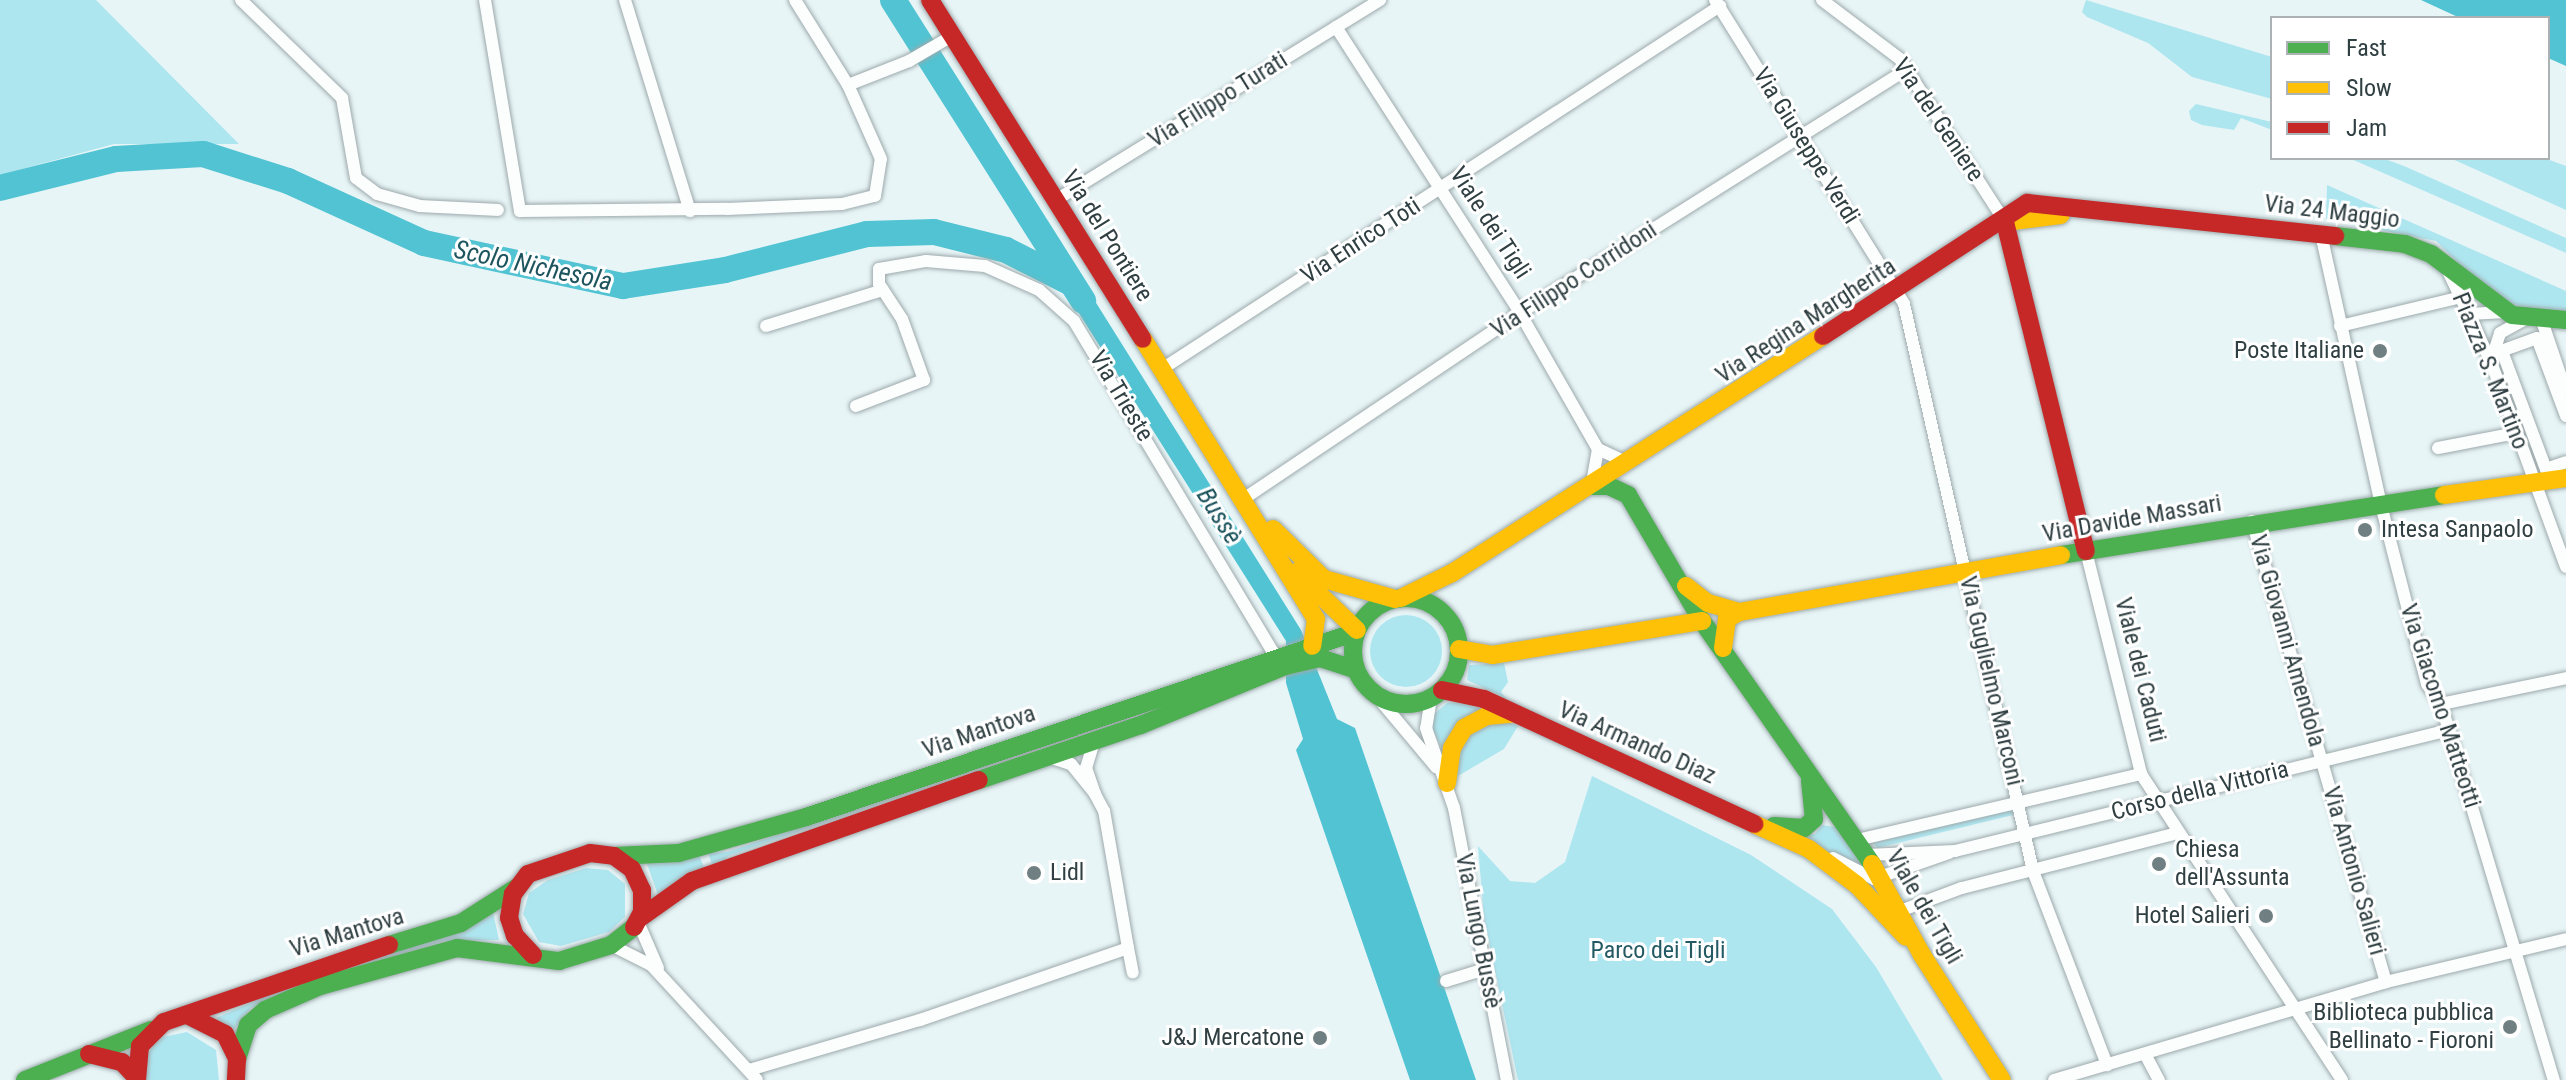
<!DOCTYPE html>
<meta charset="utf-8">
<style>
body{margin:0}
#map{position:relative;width:2566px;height:1080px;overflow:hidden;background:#e8f5f7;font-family:"Roboto Condensed",sans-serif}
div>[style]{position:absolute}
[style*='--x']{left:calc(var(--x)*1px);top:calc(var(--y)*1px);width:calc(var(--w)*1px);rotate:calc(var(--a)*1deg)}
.green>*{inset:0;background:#aee6f0}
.round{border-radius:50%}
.water>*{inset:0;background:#52c3d2}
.river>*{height:26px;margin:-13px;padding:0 13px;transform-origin:13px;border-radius:13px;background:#52c3d2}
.roads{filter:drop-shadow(0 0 2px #9da9ab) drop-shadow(0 0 2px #9da9ab)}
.street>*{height:12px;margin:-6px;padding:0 6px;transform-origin:6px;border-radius:6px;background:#fcfefe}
.fast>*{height:18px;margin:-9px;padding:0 9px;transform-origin:9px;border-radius:9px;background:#4caf50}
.fast>.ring{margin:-9px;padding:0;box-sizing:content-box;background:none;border:18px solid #4caf50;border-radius:50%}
.slow>*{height:18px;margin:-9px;padding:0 9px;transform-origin:9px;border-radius:9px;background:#ffc107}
.jam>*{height:18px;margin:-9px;padding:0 9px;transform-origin:9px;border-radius:9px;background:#c62828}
.dots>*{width:22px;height:22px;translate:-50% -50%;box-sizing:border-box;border:4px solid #fff;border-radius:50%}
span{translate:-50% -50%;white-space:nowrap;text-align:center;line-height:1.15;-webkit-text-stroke:6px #fff;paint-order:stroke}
.street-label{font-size:24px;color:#2f3f42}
.poi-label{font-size:24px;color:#2f3f42}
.right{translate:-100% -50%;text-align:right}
.left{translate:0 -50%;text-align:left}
.park-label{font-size:24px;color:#235a63}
.water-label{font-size:26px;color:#1d545d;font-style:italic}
.legend{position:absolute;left:2270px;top:16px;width:280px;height:144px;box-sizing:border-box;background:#fff;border:2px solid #acb2b3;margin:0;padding:10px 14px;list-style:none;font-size:24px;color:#2f3f42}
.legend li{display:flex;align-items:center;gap:16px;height:40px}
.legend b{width:40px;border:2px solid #acb2b3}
</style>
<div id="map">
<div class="green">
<div style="clip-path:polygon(0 0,96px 0,239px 144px,114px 144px,0 175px)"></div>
<div style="clip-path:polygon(2086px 0,2272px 57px,2272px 99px,2192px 77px,2148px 43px,2087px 17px,2082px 12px)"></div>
<div style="clip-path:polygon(2196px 104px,2272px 122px,2272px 130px,2241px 118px,2234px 130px,2202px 125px,2191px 120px,2189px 111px)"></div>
<div style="clip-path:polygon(2349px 158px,2382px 158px,2404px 166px,2566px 238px,2566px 253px)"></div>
<div style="clip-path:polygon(2450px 158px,2544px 158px,2566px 166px,2566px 210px)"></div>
<div style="clip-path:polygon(2327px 185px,2566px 291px,2566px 312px,2540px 312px,2512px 304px,2482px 286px,2436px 241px,2326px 219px)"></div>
<div class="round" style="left:1370px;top:615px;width:72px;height:72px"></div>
<div style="clip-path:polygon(1504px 663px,1508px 682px,1501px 692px,1507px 699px,1467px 680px,1469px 665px)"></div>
<div style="clip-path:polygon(1461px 702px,1483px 710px,1443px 750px,1431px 727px,1433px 715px,1447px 703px)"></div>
<div style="clip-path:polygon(1505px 721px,1518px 726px,1504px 749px,1458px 776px,1455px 760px,1475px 727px)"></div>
<div style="clip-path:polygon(1101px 726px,728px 856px,722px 864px,713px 867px,708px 853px,727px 852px)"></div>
<div style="clip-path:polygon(1592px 776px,1751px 855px,1832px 909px,1876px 967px,1943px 1080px,1518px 1080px,1484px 918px,1478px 846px,1510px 881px,1535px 883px,1565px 862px)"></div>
<div style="clip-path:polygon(2012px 809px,2013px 815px,1877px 848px,1873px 843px)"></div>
<div style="clip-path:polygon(1822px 825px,1841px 828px,1867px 871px,1795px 836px,1815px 834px)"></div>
<div style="clip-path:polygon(699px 855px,705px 870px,659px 898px,646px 861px)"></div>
<div style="clip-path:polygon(586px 868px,608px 870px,625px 884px,625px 917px,609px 932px,561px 946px,539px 942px,523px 914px,529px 893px,548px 880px)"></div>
<div style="clip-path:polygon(493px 912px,499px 940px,444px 941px,289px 988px,251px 1008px,232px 1032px,216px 1018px,300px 981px,457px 933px)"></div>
<div style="clip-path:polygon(187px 1032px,216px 1050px,219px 1080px,146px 1080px,147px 1056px,153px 1045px,163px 1037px)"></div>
</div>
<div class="water">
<div style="clip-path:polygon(2421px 0,2566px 0,2566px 66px,2548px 58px,2548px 18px,2460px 18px)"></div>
<div style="clip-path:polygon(1073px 266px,1301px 630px,1337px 719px,1355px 728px,1476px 1080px,1410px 1080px,1296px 750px,1303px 739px,1286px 683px,1286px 641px,1056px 277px)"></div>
</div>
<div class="river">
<div style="--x:893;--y:0;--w:356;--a:57.7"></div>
<div style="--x:0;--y:188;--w:120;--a:-14"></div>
<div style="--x:116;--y:159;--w:87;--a:-3.3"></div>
<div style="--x:203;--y:154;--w:89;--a:17.6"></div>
<div style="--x:288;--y:181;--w:149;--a:24.5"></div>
<div style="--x:424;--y:243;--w:204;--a:12.2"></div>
<div style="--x:623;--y:286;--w:103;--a:-8.9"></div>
<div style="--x:725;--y:270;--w:146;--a:-14.2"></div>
<div style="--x:867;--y:234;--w:67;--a:-1.7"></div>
<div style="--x:934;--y:232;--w:74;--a:14"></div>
<div style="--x:1006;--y:250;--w:73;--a:26.9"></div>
</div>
<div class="roads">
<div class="street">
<div style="--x:241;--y:0;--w:141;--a:44.1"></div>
<div style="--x:342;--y:98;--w:81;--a:80.1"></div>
<div style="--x:356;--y:178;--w:26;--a:37"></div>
<div style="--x:377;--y:194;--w:45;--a:15.6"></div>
<div style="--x:420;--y:206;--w:78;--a:2.9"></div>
<div style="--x:485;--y:0;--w:214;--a:80.6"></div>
<div style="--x:520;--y:211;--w:207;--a:-0.6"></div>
<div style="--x:727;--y:209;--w:115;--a:-2.5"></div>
<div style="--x:842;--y:204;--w:34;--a:-14"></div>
<div style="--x:875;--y:196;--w:37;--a:-81"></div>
<div style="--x:881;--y:159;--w:81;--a:-114"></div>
<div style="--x:625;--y:0;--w:221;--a:72.9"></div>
<div style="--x:795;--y:0;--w:100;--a:58.1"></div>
<div style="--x:848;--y:85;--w:66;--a:-21.5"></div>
<div style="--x:909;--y:61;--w:50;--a:-30.2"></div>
<div style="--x:1715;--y:0;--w:358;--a:58.1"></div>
<div style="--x:1904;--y:304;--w:581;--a:77.18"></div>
<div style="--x:2033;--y:871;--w:208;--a:69.1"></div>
<div style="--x:1822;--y:0;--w:98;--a:37.1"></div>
<div style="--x:1900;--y:59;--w:194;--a:57.2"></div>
<div style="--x:1336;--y:27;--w:340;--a:57.2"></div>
<div style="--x:1520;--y:313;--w:157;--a:60.2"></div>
<div style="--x:1598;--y:449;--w:36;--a:100"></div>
<div style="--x:1056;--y:200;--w:381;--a:-31.7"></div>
<div style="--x:2321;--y:234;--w:273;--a:77.5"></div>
<div style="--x:2380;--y:501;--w:189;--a:75.6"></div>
<div style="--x:2427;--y:684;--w:24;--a:55"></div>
<div style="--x:2441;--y:704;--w:393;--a:73.3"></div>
<div style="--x:2449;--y:273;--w:98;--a:64.7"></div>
<div style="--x:2491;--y:362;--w:218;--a:69.9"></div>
<div style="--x:2469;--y:314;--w:37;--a:-3"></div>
<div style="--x:2542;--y:321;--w:75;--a:71.3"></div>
<div style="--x:766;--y:326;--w:122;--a:-17.1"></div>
<div style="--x:2340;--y:326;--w:125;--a:-13.4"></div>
<div style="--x:2491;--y:361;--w:29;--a:-72"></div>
<div style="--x:2500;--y:333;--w:29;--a:-29"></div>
<div style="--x:1162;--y:369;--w:666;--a:-33.05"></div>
<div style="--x:856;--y:406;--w:73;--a:-20.9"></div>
<div style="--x:924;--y:380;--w:65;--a:-109.8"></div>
<div style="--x:902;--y:319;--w:42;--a:-123.3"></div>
<div style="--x:879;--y:284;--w:15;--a:-90"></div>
<div style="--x:879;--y:269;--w:48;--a:-9.7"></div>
<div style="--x:926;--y:261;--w:59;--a:4.8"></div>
<div style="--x:985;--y:266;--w:59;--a:24"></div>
<div style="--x:1039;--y:290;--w:47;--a:41.5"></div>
<div style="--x:1074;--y:321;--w:390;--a:59"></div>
<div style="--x:2566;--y:416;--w:83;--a:-110.4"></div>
<div style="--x:2537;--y:338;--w:37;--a:160"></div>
<div style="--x:2502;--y:351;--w:126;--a:69.6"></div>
<div style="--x:2546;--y:469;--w:21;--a:-19"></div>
<div style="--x:2438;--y:448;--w:79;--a:-10.9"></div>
<div style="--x:1598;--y:449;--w:33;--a:25"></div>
<div style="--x:1245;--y:498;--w:331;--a:-33.9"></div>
<div style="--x:1520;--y:313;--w:457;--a:-32.2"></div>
<div style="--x:2252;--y:521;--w:480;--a:73.8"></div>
<div style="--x:2086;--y:551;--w:230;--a:76.1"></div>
<div style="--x:2141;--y:774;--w:366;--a:56.7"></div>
<div style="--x:1374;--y:693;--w:97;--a:50"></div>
<div style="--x:1431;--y:698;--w:30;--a:99"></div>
<div style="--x:1426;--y:728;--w:85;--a:70.7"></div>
<div style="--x:1454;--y:808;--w:277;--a:79"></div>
<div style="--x:2441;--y:704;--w:128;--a:-11.7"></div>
<div style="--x:1052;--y:758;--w:20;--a:18"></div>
<div style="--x:1071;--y:764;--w:38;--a:51"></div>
<div style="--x:1095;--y:794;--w:28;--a:-109"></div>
<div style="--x:1086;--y:768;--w:27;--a:-73"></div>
<div style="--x:1857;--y:840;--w:292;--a:-13.1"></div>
<div style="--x:1867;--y:855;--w:88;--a:-2.6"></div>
<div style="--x:1955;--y:851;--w:509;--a:-13.76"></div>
<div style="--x:1833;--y:858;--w:46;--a:27.1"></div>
<div style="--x:1874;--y:879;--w:79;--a:-19.1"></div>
<div style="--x:1900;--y:911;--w:66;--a:-20.4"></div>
<div style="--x:1962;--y:888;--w:223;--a:-14.3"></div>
<div style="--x:638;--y:922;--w:50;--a:66.5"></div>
<div style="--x:611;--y:945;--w:45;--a:26.6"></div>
<div style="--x:651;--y:965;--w:156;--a:47.3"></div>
<div style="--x:1128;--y:948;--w:25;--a:79"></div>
<div style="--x:1446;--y:981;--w:41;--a:-17.1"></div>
<div style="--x:2145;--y:1054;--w:30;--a:62"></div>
<div style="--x:749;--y:1070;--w:178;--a:-16.3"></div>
<div style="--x:920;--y:1020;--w:220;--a:-19.1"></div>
<div style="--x:1128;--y:948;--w:139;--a:-99.9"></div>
<div style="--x:1104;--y:811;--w:19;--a:-118"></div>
<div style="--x:2054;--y:1080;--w:346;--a:-16.4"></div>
<div style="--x:2386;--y:982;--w:185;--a:-13.4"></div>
</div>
<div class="fast">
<div style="--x:2335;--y:236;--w:70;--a:6.5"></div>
<div style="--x:2405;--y:244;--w:28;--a:21"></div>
<div style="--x:2431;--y:254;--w:101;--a:37"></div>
<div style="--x:2512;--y:315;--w:54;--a:5.3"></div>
<div style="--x:1591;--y:486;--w:18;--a:0"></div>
<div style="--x:1609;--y:486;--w:21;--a:25"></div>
<div style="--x:1628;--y:495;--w:146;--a:59.6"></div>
<div style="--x:1702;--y:621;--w:297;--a:55"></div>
<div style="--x:2061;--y:555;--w:388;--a:-8.9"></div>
<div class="ring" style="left:1353px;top:598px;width:88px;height:88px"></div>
<div style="--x:979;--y:780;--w:171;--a:-18.8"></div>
<div style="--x:1141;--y:725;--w:156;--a:-22.3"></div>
<div style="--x:1285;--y:666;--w:36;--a:-13"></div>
<div style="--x:1320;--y:658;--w:38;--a:18"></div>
<div style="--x:1774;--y:826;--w:30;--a:4"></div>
<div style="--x:1804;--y:828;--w:13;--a:-42"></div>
<div style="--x:1814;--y:819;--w:38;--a:-96"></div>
<div style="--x:614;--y:856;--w:65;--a:-2.6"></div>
<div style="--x:679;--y:853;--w:132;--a:-15.8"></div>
<div style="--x:806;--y:817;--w:580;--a:-18.59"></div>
<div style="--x:389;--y:945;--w:75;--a:-17"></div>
<div style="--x:461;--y:923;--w:65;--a:-32.5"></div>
<div style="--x:237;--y:1059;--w:36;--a:-72"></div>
<div style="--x:248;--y:1025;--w:23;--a:-41"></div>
<div style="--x:265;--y:1010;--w:60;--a:-23.6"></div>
<div style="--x:320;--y:986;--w:142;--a:-15.5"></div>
<div style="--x:457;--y:948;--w:103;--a:7.3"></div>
<div style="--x:559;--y:961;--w:54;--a:-17.1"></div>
<div style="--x:611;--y:945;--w:29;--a:-38"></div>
<div style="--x:25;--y:1080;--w:136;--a:-21.6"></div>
</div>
<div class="slow">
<div style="--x:2005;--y:222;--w:56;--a:-7.1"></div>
<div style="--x:1143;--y:339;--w:329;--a:58.3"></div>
<div style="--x:1316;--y:619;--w:27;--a:98"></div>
<div style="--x:2444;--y:495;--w:123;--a:-7.9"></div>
<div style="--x:1273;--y:529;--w:71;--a:44.4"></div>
<div style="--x:1324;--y:579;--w:74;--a:15.7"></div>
<div style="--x:1296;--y:572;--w:84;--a:43.6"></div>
<div style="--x:1686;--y:586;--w:28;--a:38"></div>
<div style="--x:1708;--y:603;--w:32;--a:16"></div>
<div style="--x:1401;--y:598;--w:57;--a:-26.1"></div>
<div style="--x:1452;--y:573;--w:440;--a:-32.6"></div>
<div style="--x:1723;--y:648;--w:29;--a:-82"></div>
<div style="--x:1727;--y:619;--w:14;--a:-30"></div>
<div style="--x:1739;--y:612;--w:327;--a:-10"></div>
<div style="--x:1459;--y:649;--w:34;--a:10"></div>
<div style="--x:1492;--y:655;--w:213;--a:-9.2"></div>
<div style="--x:1447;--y:783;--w:35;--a:-82"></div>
<div style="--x:1452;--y:748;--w:23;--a:-59"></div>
<div style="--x:1464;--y:728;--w:26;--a:-28"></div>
<div style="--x:1487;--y:716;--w:24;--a:-5"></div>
<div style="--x:1754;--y:824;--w:60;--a:24.4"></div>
<div style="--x:1809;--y:849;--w:60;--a:36.9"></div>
<div style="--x:1857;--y:885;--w:71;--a:46.7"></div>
<div style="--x:1872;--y:864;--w:104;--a:61.2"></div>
<div style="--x:1922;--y:955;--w:148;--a:57.4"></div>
</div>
<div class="jam">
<div style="--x:930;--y:0;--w:400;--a:57.9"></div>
<div style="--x:2005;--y:222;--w:339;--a:76.2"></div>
<div style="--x:1823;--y:336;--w:244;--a:-33.1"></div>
<div style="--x:2027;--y:203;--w:310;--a:6.1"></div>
<div style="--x:1442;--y:690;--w:43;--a:12.1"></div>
<div style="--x:1484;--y:699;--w:298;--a:24.8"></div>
<div style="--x:640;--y:918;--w:64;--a:-35.4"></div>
<div style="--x:692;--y:881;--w:304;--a:-19.4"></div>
<div style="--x:533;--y:955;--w:26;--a:-133"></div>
<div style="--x:515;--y:936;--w:19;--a:-108"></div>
<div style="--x:509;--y:918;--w:24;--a:-81"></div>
<div style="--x:513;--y:894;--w:25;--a:-53"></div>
<div style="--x:528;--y:874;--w:65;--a:-18.7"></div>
<div style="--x:590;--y:853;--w:24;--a:7"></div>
<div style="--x:614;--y:856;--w:22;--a:36"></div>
<div style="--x:632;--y:869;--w:23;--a:65"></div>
<div style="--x:642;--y:890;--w:22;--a:90"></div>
<div style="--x:642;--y:912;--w:17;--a:118"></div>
<div style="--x:189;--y:1016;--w:40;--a:26.6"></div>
<div style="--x:225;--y:1034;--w:28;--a:64"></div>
<div style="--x:237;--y:1059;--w:21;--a:93"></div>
<div style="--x:89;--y:1054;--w:34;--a:14"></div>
<div style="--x:122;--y:1062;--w:22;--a:47"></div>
<div style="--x:137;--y:1080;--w:34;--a:-85"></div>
<div style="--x:140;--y:1046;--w:34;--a:-45"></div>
<div style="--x:164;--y:1022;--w:238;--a:-18.9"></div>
</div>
</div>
<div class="dots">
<div style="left:2380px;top:351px;background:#707f81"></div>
<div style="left:2365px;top:530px;background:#707f81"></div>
<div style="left:2159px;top:864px;background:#707f81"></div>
<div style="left:1034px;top:873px;background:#707f81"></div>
<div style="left:2266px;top:916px;background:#707f81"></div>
<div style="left:2510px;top:1027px;background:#707f81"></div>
<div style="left:1320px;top:1038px;background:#707f81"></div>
</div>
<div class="street-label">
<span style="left:1218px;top:100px;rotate:-32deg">Via Filippo Turati</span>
<span style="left:1938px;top:120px;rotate:56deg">Via del Geniere</span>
<span style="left:1806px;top:146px;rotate:58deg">Via Giuseppe Verdi</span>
<span style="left:2332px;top:212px;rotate:7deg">Via 24 Maggio</span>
<span style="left:1490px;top:223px;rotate:57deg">Viale dei Tigli</span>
<span style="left:1107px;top:236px;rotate:58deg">Via del Pontiere</span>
<span style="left:1361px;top:241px;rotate:-33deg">Via Enrico Toti</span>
<span style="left:1574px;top:280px;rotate:-33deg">Via Filippo Corridoni</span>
<span style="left:1806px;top:321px;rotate:-33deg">Via Regina Margherita</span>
<span style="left:2490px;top:371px;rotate:68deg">Piazza S. Martino</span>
<span style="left:1121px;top:396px;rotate:59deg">Via Trieste</span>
<span style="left:2132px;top:519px;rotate:-10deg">Via Davide Massari</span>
<span style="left:2287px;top:641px;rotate:74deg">Via Giovanni Amendola</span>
<span style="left:2140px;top:670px;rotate:76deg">Viale dei Caduti</span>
<span style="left:1991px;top:681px;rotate:77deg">Via Guglielmo Marconi</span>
<span style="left:2440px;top:706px;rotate:72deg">Via Giacomo Matteotti</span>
<span style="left:979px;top:732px;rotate:-19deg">Via Mantova</span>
<span style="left:1637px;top:743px;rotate:24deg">Via Armando Diaz</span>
<span style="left:2200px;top:791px;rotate:-14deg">Corso della Vittoria</span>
<span style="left:2354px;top:871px;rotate:74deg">Via Antonio Salieri</span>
<span style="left:1924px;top:907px;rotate:60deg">Viale dei Tigli</span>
<span style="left:1478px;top:931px;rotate:79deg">Via Lungo Bussè</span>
<span style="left:347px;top:933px;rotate:-17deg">Via Mantova</span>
</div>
<div class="poi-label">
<span class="right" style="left:2364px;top:351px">Poste Italiane</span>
<span class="left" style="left:2381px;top:530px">Intesa Sanpaolo</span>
<span class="left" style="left:2175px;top:864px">Chiesa<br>dell'Assunta</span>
<span class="left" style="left:1050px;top:873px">Lidl</span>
<span class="right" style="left:2250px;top:916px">Hotel Salieri</span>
<span class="right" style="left:2494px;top:1027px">Biblioteca pubblica<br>Bellinato - Fioroni</span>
<span class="right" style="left:1304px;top:1038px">J&amp;J Mercatone</span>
</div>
<div class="park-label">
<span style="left:1658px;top:951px">Parco dei Tigli</span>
</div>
<div class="water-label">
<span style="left:533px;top:266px;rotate:12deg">Scolo Nichesola</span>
<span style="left:1219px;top:516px;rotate:58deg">Bussè</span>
</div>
<ul class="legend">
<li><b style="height:10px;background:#4caf50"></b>Fast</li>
<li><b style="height:10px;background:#ffc107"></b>Slow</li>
<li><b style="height:10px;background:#c62828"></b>Jam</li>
</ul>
</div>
